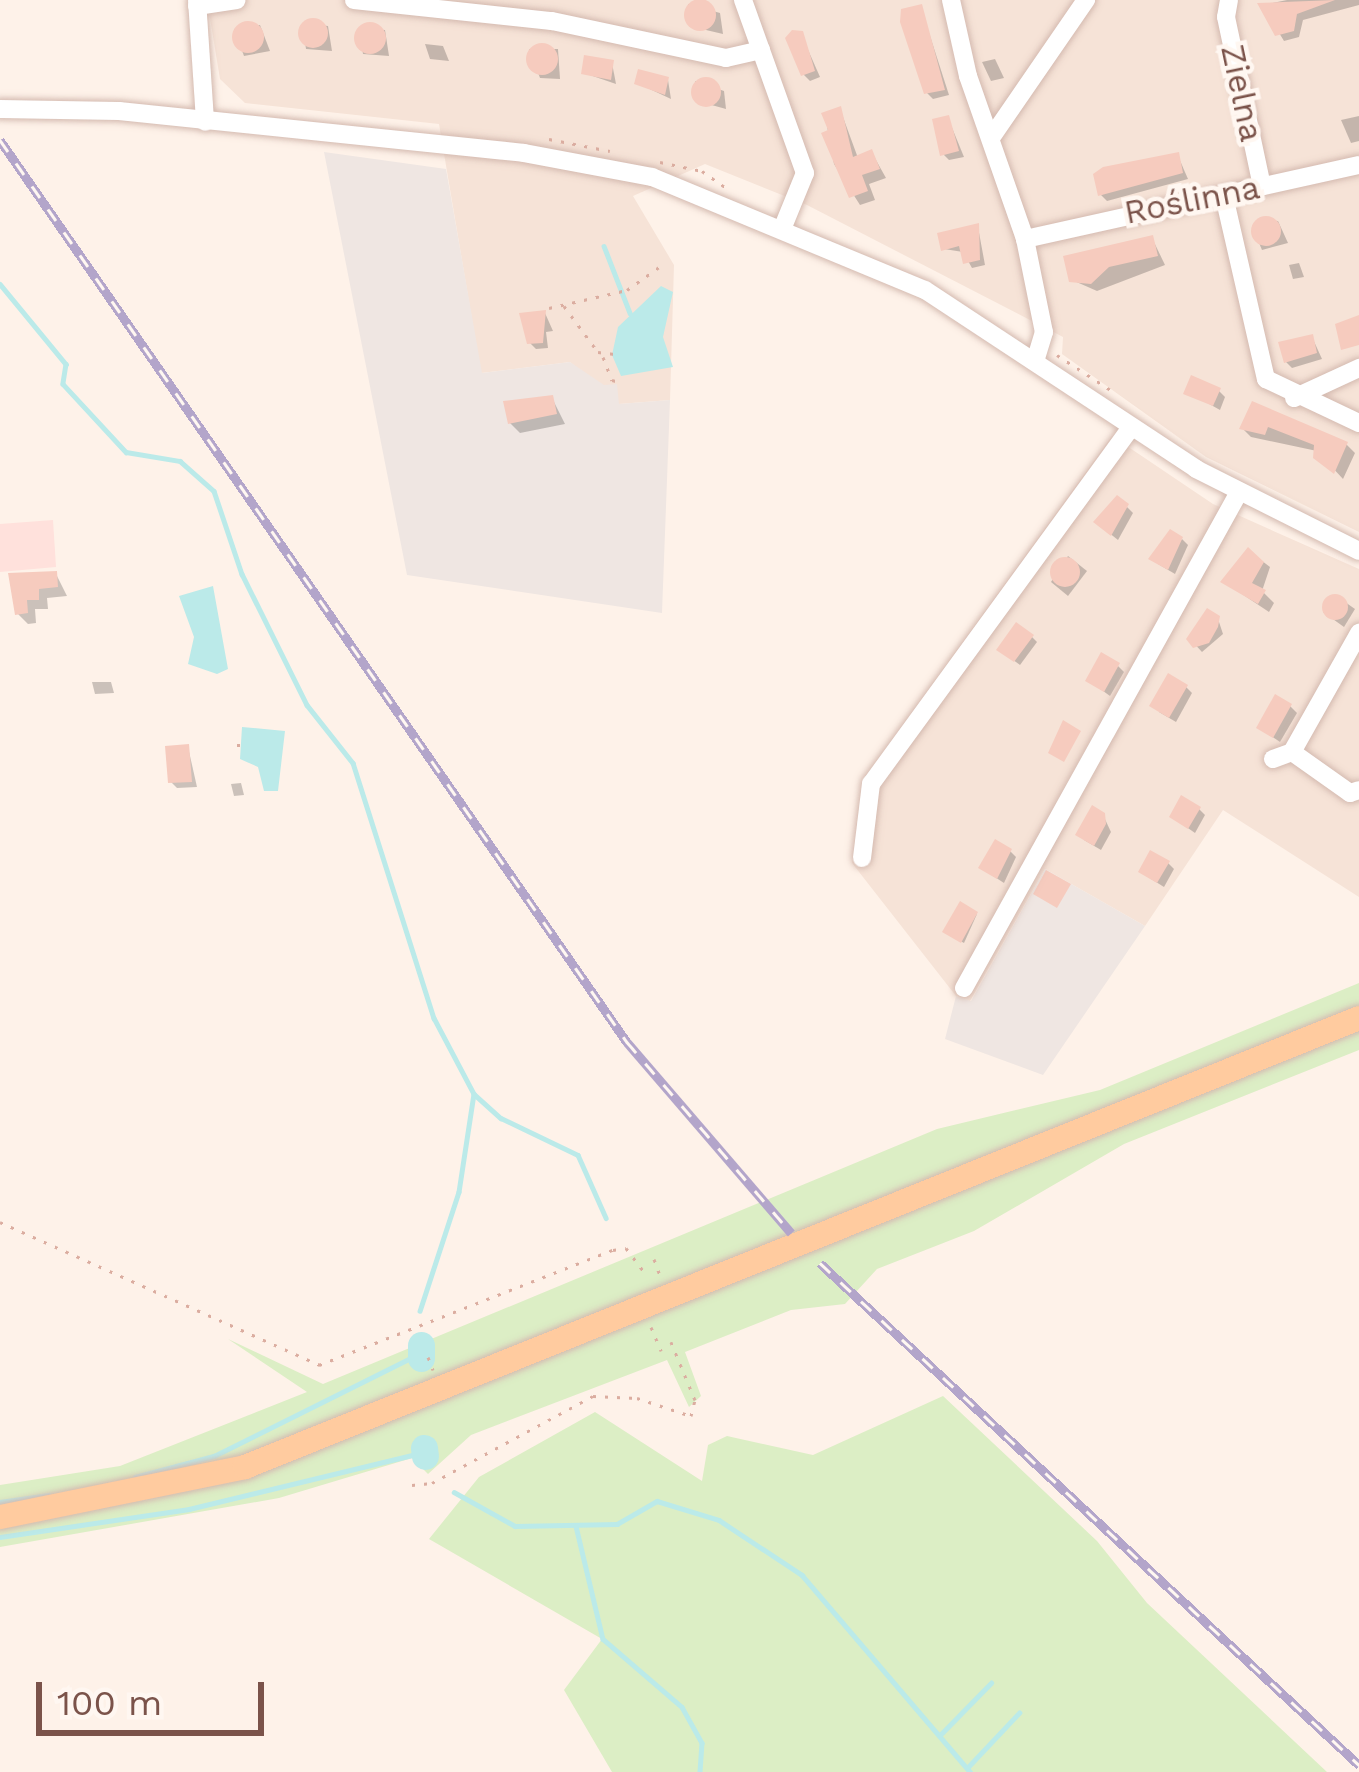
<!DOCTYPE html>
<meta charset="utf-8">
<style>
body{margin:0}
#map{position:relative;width:1359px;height:1772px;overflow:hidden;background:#fef2e9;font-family:"Work Sans",sans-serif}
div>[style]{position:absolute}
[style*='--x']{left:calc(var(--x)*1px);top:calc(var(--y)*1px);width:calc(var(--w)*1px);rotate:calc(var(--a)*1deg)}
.residential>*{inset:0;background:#f6e3d7}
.commercial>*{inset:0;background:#ffe1dc}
.industrial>*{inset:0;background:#efe6e2}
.green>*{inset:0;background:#dceec5}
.water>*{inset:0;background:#bbeae9}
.shadow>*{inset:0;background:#0003}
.stream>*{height:4.5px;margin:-2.25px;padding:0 2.25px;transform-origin:2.25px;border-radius:2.25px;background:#bbeae9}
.river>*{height:27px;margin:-13.5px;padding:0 13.5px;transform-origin:13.5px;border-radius:13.5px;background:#bbeae9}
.building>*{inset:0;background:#f6cbbe}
.round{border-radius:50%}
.path>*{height:3px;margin-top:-1.5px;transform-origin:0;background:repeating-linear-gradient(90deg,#dbada0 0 3px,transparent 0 12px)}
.roads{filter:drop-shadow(0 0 3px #d4bab0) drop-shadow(0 0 3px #d4bab0)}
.minor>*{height:18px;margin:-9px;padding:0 9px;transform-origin:9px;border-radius:9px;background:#fff}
.major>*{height:24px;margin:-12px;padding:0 12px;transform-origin:12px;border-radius:12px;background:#ffcb9f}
.rail>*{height:9px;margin-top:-4.5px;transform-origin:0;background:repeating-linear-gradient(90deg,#fff7f1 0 14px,#b3a5ca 0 28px);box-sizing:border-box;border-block:3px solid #b3a5ca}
span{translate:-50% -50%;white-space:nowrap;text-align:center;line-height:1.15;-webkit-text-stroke:9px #fff7f1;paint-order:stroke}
.street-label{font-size:33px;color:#7b534a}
.scale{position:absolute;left:36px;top:1682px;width:228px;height:54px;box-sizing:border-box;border:6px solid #7b534a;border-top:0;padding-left:15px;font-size:36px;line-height:42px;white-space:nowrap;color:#7b534a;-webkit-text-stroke:9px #fff7f1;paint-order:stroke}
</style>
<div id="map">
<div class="residential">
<div style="clip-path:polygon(207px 0,1359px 0,1359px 532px,1206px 457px,1062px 354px,1063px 337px,807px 205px,705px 164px,633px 196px,674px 265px,670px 400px,619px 404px,570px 362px,481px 373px,439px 124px,245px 103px,220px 79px)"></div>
<div style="clip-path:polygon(1112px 436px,1213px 504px,1359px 569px,1359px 897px,1223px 810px,1145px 926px,1045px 869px,970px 1001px,956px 996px,852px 863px,862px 781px)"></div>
</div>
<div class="commercial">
<div style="clip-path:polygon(53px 520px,56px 567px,0 572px,0 524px)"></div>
</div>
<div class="industrial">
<div style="clip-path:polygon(324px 152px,446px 169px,482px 373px,570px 362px,604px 385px,617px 384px,619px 404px,670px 400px,662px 613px,407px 575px)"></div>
<div style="clip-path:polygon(1045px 869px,1145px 926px,1043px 1075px,945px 1039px,956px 996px,971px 1001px)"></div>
</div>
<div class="green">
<div style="clip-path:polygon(1359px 983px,1359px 1050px,1124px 1144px,974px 1231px,877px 1269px,845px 1304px,791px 1310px,685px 1352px,701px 1396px,689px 1407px,667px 1360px,471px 1435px,428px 1474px,412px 1458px,279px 1498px,0 1547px,0 1485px,120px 1466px,307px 1392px,228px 1339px,323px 1384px,937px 1129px,1100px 1090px)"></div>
<div style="clip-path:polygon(943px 1396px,1097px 1541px,1147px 1603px,1327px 1772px,612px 1772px,564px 1690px,602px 1639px,429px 1539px,479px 1477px,595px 1412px,702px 1481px,708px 1445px,727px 1436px,813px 1455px)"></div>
</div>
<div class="water">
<div style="clip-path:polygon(661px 286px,673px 292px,663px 337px,673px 367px,621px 376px,612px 355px,618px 327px)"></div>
<div style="clip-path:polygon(213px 586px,228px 669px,217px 674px,188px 664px,194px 637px,179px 596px)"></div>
<div style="clip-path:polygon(242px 727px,285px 731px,278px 791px,264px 791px,258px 767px,240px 759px)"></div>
</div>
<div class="shadow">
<div style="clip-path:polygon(1287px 0,1359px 0,1359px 5px,1303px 20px,1299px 37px,1284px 41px,1262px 5px)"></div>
<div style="clip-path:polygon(688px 4px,720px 13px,723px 34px,689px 26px)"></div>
<div style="clip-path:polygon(921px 8px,949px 95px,933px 99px,927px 93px)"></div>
<div style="clip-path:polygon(302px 23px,328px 26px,332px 51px,306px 49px)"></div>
<div style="clip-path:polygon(260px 25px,270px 51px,244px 56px,234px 29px)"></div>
<div style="clip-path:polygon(359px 28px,385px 30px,389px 56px,363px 54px)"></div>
<div style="clip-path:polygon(801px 34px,820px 77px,810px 81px,804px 75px)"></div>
<div style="clip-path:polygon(425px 44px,443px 46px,449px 61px,430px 59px)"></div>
<div style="clip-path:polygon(529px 49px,558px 49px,560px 79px,540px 78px)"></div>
<div style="clip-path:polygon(995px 59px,1004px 78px,991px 81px,982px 62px)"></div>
<div style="clip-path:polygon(612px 63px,616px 84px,584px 73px)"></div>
<div style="clip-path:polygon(668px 80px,671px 99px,637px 83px)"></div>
<div style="clip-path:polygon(695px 81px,724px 91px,726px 109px,697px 101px)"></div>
<div style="clip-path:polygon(840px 109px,858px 158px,872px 153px,886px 178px,869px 184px,875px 200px,860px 205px,834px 164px,825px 115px)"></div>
<div style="clip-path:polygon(1359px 116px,1359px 141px,1351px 143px,1341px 120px)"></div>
<div style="clip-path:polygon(948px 118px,964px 157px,949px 160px,943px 154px)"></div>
<div style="clip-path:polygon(1178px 156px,1188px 179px,1107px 201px,1101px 195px)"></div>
<div style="clip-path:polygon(1278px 221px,1288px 243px,1262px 250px,1252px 226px)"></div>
<div style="clip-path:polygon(978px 227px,985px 265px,972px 268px,963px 252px,944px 249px)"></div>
<div style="clip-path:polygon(1152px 238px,1165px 265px,1097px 291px,1072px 280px)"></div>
<div style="clip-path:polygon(1299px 263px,1304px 277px,1293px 279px,1289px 265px)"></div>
<div style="clip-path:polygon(545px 313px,553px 331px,546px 332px,548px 348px,536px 349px,530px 343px)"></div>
<div style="clip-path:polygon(1312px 337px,1322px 359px,1292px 368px,1286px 362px)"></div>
<div style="clip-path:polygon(1219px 391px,1225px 397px,1220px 410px,1195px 396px)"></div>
<div style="clip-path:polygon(552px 398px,565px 424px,520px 433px,510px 423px)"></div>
<div style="clip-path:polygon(1252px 404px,1346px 444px,1355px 453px,1343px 479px,1317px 451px,1251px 437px,1242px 428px)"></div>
<div style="clip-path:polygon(1127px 507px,1133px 513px,1118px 540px,1103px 528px)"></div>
<div style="clip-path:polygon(1182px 539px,1188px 545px,1175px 574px,1158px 564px)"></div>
<div style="clip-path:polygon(1249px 551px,1270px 567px,1262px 591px,1274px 603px,1269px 612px,1224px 582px)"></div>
<div style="clip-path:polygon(1068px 556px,1087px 571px,1068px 596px,1051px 582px)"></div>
<div style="clip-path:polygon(56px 574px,67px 596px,47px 598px,48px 609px,35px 609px,36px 623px,28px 624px,18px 614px,11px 576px)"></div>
<div style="clip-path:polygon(1335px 595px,1355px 609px,1344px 627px,1323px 612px)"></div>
<div style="clip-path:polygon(1218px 619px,1223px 634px,1202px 652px,1190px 639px)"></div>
<div style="clip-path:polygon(1032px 637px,1037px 642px,1020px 665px,1005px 654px)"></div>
<div style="clip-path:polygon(1118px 666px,1124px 672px,1110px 696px,1088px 680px)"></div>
<div style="clip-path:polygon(92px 682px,111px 682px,114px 693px,95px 694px)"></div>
<div style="clip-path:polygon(1186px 687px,1192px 693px,1176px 722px,1159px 712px)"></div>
<div style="clip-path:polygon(1290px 706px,1297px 713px,1280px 742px,1259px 728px)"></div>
<div style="clip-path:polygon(188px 747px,197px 787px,177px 788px,171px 782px)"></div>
<div style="clip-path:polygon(241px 783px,244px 795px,234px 796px,231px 784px)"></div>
<div style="clip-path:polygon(1199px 809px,1205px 815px,1195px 833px,1172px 817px)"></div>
<div style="clip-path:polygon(1103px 815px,1111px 832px,1101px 850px,1084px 840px)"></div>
<div style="clip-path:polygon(1010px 851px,1016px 857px,1004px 883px,981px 868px)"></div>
<div style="clip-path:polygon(1168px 863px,1174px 869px,1164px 887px,1148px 877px)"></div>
<div style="clip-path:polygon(977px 914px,964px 943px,948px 934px)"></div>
</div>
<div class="stream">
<div style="--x:604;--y:246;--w:72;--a:68.8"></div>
<div style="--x:0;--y:284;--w:104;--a:50.5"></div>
<div style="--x:66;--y:364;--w:20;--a:99"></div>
<div style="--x:63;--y:384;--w:93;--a:47.2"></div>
<div style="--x:126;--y:452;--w:55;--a:9.5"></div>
<div style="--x:180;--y:461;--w:45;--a:41.4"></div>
<div style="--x:214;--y:491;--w:88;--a:71.4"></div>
<div style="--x:242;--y:574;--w:146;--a:63.6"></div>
<div style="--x:307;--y:705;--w:74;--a:51.6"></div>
<div style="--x:353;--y:763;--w:268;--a:72.4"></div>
<div style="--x:434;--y:1018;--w:86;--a:62.2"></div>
<div style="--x:474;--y:1094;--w:99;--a:98.7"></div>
<div style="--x:459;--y:1192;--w:125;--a:108.1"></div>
<div style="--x:474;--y:1094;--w:36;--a:42"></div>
<div style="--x:501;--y:1118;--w:85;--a:25.7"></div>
<div style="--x:578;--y:1155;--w:69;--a:66"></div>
<div style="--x:135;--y:1477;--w:82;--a:-14.9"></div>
<div style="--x:214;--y:1456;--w:231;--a:-26.5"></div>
<div style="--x:454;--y:1492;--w:70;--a:29.1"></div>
<div style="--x:515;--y:1526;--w:102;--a:-1.1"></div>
<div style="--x:617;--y:1524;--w:46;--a:-29.9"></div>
<div style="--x:657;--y:1501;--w:65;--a:17"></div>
<div style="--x:719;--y:1520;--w:100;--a:33.5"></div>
<div style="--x:802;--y:1575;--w:259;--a:49.5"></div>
<div style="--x:0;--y:1502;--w:49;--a:-8.3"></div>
<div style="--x:576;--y:1526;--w:116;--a:76.6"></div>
<div style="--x:603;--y:1639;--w:104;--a:40.7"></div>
<div style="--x:682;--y:1707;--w:41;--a:60.9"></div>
<div style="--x:702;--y:1743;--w:29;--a:94"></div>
<div style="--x:0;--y:1537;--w:191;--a:-8.4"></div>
<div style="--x:189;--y:1509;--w:242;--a:-13.6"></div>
<div style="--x:940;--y:1735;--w:73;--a:-45.6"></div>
<div style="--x:967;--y:1768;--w:76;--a:-46.6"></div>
</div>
<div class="river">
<div style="--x:421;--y:1345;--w:13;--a:90"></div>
<div style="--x:424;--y:1448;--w:8;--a:83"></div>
</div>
<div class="building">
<div class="round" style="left:684px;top:-1px;width:32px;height:32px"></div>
<div style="clip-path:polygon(1335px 0,1297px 14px,1294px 31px,1275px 36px,1257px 3px)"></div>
<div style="clip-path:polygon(922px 4px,945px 90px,924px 94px,900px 22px,901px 9px)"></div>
<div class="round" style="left:298px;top:18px;width:30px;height:30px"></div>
<div class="round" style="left:232px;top:21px;width:32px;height:32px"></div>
<div class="round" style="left:354px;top:22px;width:32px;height:32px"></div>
<div style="clip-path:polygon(792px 30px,803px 31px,815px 71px,801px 76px,785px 38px)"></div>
<div class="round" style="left:526px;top:43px;width:32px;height:32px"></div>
<div style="clip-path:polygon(584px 55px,614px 60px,611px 80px,581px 74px)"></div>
<div style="clip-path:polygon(638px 69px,669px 77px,665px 95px,634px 84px)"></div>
<div class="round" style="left:691px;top:77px;width:30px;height:30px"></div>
<div style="clip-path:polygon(841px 106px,853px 157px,872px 149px,880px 169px,862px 175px,868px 191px,849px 198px,821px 133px,828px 130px,821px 113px)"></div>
<div style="clip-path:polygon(949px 115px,959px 151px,940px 156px,932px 119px)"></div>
<div style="clip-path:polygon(1179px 152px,1183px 173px,1098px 196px,1093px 174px,1103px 167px)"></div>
<div class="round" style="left:1251px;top:216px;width:30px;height:30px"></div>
<div style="clip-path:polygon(979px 223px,980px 260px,963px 264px,959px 246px,941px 251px,937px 233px)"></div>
<div style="clip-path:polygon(1153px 235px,1158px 256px,1109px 267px,1091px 284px,1069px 282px,1063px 256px)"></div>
<div style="clip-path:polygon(546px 310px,543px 343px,527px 344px,519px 313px)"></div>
<div style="clip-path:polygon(1359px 315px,1359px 345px,1341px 350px,1335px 324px)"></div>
<div style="clip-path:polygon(1313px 334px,1317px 353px,1284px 363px,1278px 342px)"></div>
<div style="clip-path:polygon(1191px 375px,1221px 388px,1213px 406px,1183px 394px)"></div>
<div style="clip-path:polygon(553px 395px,557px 414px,508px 424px,503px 401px)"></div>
<div style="clip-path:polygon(1252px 401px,1348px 442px,1334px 474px,1313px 458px,1314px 445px,1268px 427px,1265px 435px,1239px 429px)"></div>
<div style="clip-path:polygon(1117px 495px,1129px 504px,1111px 536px,1093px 522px)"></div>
<div style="clip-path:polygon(1170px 529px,1183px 537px,1168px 570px,1148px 559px)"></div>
<div style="clip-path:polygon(1248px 547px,1264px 562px,1252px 583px,1266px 590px,1258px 604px,1220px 582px)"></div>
<div class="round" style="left:1050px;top:557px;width:30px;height:30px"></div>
<div style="clip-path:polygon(57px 571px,58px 587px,39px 589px,39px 600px,27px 600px,28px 613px,15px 615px,8px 573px)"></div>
<div class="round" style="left:1322px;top:594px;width:26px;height:26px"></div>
<div style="clip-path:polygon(1207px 608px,1220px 616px,1218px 627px,1209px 643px,1193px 648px,1186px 639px)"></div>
<div style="clip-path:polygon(1016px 622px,1034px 635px,1014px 662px,996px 650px)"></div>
<div style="clip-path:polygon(1101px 652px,1120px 663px,1104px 692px,1085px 681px)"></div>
<div style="clip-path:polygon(1168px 673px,1188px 685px,1169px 718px,1149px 706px)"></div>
<div style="clip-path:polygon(1275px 694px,1292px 704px,1273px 738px,1256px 728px)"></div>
<div style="clip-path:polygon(1063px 720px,1081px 731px,1064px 762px,1048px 753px)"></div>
<div style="clip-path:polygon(189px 744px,192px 782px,168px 783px,165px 746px)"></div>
<div style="clip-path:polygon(1181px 795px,1201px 807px,1188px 829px,1169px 817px)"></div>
<div style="clip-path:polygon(1092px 805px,1105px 813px,1106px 824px,1094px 846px,1075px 835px)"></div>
<div style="clip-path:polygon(995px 839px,1012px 849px,997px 879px,978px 868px)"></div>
<div style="clip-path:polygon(1150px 850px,1170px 861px,1157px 883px,1138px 872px)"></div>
<div style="clip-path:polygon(1046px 870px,1071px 884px,1057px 908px,1033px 894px)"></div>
<div style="clip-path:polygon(960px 901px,978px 912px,961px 943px,942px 932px)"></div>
</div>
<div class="path">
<div style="--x:549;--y:139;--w:62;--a:11.1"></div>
<div style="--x:660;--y:162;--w:43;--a:12.1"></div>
<div style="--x:702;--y:171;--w:32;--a:35"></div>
<div style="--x:564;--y:306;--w:57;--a:53.5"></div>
<div style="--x:598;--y:352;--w:23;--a:7"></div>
<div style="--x:549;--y:308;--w:80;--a:-13"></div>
<div style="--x:627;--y:290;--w:43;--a:-35.5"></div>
<div style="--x:1057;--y:355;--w:69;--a:33.2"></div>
<div style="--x:603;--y:357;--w:25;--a:69"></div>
<div style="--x:612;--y:380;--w:11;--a:15"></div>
<div style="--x:237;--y:745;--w:10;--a:0"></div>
<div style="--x:0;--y:1222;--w:350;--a:24.1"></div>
<div style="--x:319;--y:1365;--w:316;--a:-21.4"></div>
<div style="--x:613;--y:1250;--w:13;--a:-9"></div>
<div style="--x:626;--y:1248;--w:30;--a:53"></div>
<div style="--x:654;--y:1259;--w:20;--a:70"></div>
<div style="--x:651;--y:1327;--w:26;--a:67"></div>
<div style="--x:428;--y:1357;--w:14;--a:69"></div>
<div style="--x:412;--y:1485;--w:20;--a:-6"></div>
<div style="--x:432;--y:1483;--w:183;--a:-28.4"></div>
<div style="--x:593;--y:1396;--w:44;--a:2.6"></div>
<div style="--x:637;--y:1398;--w:57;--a:18.4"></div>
<div style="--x:691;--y:1416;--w:16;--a:-76"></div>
<div style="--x:695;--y:1400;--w:63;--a:-112.5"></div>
</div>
<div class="roads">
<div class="minor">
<div style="--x:197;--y:0;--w:122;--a:86.2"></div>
<div style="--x:354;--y:0;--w:199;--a:6.1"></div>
<div style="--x:552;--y:21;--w:178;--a:12"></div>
<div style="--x:726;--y:58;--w:36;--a:-13"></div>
<div style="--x:743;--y:0;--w:184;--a:70.3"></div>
<div style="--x:805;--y:173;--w:58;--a:112.2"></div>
<div style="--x:951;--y:0;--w:78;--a:77.4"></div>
<div style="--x:968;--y:76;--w:173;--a:70.7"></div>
<div style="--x:1025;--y:239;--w:95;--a:78.5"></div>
<div style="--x:1044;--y:332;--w:27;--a:107"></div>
<div style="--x:1229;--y:0;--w:17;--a:100"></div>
<div style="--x:1226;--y:17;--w:173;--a:78"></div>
<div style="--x:197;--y:6;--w:40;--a:-8.5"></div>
<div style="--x:0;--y:109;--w:119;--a:1"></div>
<div style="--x:119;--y:111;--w:407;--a:5.9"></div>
<div style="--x:524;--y:153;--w:130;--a:10.6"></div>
<div style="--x:652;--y:177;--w:295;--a:22.5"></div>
<div style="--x:925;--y:290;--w:325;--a:33.4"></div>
<div style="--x:1196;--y:469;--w:182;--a:26.7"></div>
<div style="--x:991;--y:138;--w:168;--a:-55.5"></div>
<div style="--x:1224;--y:196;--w:188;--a:77.1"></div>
<div style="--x:1266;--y:379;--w:103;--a:25.3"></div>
<div style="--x:1025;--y:239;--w:342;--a:-12.5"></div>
<div style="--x:1294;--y:398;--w:72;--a:-24.8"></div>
<div style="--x:1292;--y:752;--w:137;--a:-60.6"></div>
<div style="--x:1273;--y:759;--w:20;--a:-20"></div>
<div style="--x:1292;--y:752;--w:71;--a:35.3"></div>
<div style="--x:1350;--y:793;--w:9;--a:-18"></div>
<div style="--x:862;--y:858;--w:75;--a:-83.1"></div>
<div style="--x:871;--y:784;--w:442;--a:-53.9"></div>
<div style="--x:964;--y:988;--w:567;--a:-60.99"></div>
</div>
<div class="major">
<div style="--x:0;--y:1517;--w:250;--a:-11.5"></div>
<div style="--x:245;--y:1467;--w:1201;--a:-21.95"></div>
</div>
</div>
<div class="rail">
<div style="--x:0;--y:140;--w:1099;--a:55.2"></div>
<div style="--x:627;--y:1042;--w:252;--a:49.3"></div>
<div style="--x:820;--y:1263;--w:737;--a:42.96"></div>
</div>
<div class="street-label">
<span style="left:1242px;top:93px;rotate:78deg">Zielna</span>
<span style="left:1192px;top:200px;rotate:-11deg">Roślinna</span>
</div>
<div class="scale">100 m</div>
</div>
